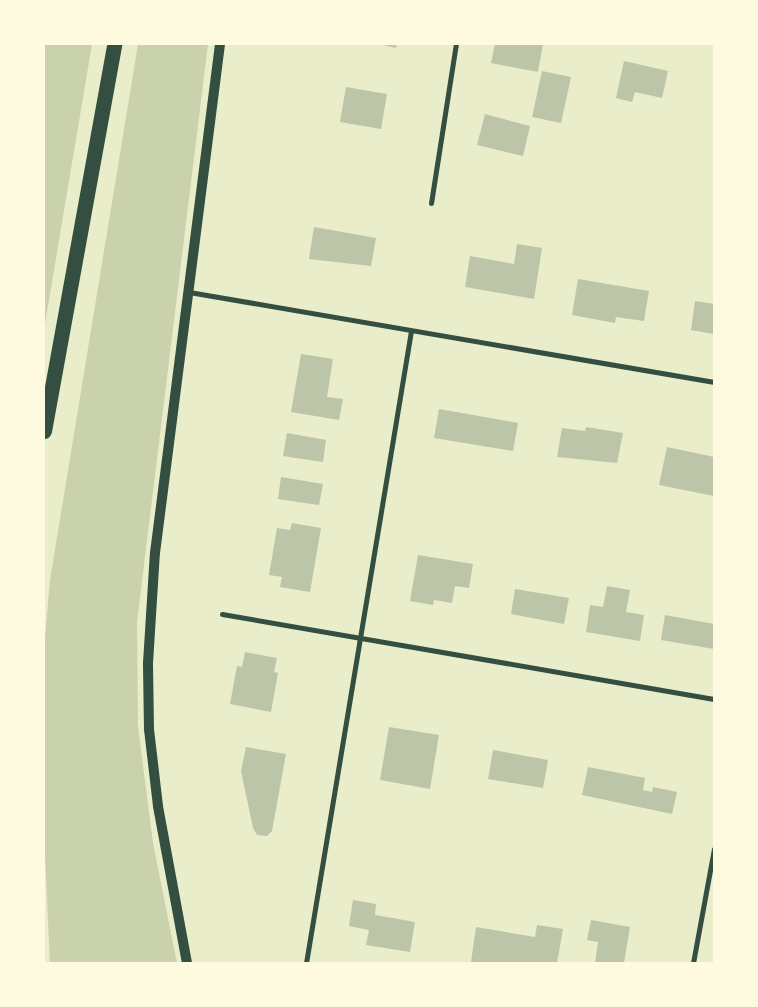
<!DOCTYPE html>
<style>
body{margin:0}
#map{position:relative;width:758px;height:1007px;overflow:hidden;background:#e9edc9;font-family:Signika,sans-serif}
div>[style]{position:absolute}
[style*='--x']{left:calc(var(--x)*1px);top:calc(var(--y)*1px);width:calc(var(--w)*1px);rotate:calc(var(--a)*1deg)}
.green>*{inset:0;background:#cad2ad}
.building>*{inset:0;background:#bcc5a7}
.minor>*{height:5px;margin:-2.5px;padding:0 2.5px;transform-origin:2.5px;border-radius:2.5px;background:#344e41}
.secondary>*{height:10px;margin:-5px;padding:0 5px;transform-origin:5px;border-radius:5px;background:#344e41}
.motorway>*{height:15px;margin:-7.5px;padding:0 7.5px;transform-origin:7.5px;border-radius:7.5px;background:#344e41}
span{translate:-50% -50%;white-space:nowrap;text-align:center;line-height:1.15;-webkit-text-stroke:5px #fefae0;paint-order:stroke}
.frame{position:absolute;inset:0;border:45px solid #fefae0;pointer-events:none}
</style>
<div id="map">
<div class="green">
<div style="clip-path:polygon(44px 44px,92px 44px,44px 330px)"></div>
<div style="clip-path:polygon(138px 44px,208px 44px,137px 622px,138px 727px,153px 843px,177px 963px,50px 963px,44px 833px,44px 649px,50px 580px)"></div>
</div>
<div class="building">
<div style="clip-path:polygon(379px 44px,396px 44px,396px 48px)"></div>
<div style="clip-path:polygon(495px 44px,543px 44px,538px 72px,491px 63px)"></div>
<div style="clip-path:polygon(624px 61px,668px 71px,662px 98px,635px 92px,632px 102px,616px 98px)"></div>
<div style="clip-path:polygon(542px 71px,571px 77px,561px 123px,532px 117px)"></div>
<div style="clip-path:polygon(346px 87px,387px 94px,381px 129px,340px 122px)"></div>
<div style="clip-path:polygon(485px 114px,530px 126px,523px 156px,477px 145px)"></div>
<div style="clip-path:polygon(314px 227px,376px 238px,371px 266px,309px 259px)"></div>
<div style="clip-path:polygon(517px 244px,542px 248px,534px 299px,465px 287px,470px 256px,514px 264px)"></div>
<div style="clip-path:polygon(578px 279px,649px 291px,644px 321px,616px 317px,615px 323px,572px 315px)"></div>
<div style="clip-path:polygon(695px 301px,714px 304px,714px 334px,691px 330px)"></div>
<div style="clip-path:polygon(301px 354px,333px 359px,327px 397px,343px 399px,339px 420px,291px 412px)"></div>
<div style="clip-path:polygon(439px 409px,518px 423px,513px 451px,434px 438px)"></div>
<div style="clip-path:polygon(586px 427px,623px 433px,617px 463px,557px 457px,562px 428px,585px 431px)"></div>
<div style="clip-path:polygon(287px 433px,326px 440px,323px 462px,283px 456px)"></div>
<div style="clip-path:polygon(667px 447px,714px 457px,714px 496px,659px 485px)"></div>
<div style="clip-path:polygon(281px 477px,323px 484px,319px 505px,278px 499px)"></div>
<div style="clip-path:polygon(292px 523px,321px 528px,310px 592px,280px 587px,282px 577px,269px 575px,277px 528px,290px 530px)"></div>
<div style="clip-path:polygon(418px 555px,473px 564px,469px 588px,455px 586px,452px 603px,434px 600px,433px 605px,410px 601px)"></div>
<div style="clip-path:polygon(607px 586px,630px 590px,626px 612px,644px 615px,640px 641px,586px 632px,590px 605px,603px 607px)"></div>
<div style="clip-path:polygon(515px 589px,569px 598px,564px 624px,511px 614px)"></div>
<div style="clip-path:polygon(665px 615px,714px 624px,714px 649px,661px 640px)"></div>
<div style="clip-path:polygon(245px 652px,277px 658px,274px 672px,278px 673px,271px 712px,230px 704px,237px 666px,242px 667px)"></div>
<div style="clip-path:polygon(389px 727px,439px 735px,430px 789px,380px 780px)"></div>
<div style="clip-path:polygon(246px 747px,286px 754px,272px 831px,267px 836px,257px 835px,253px 828px,241px 771px)"></div>
<div style="clip-path:polygon(493px 750px,548px 760px,543px 788px,488px 779px)"></div>
<div style="clip-path:polygon(588px 767px,645px 778px,643px 790px,652px 792px,653px 787px,677px 792px,672px 814px,582px 795px)"></div>
<div style="clip-path:polygon(353px 900px,376px 904px,375px 915px,415px 922px,410px 952px,366px 945px,369px 930px,349px 926px)"></div>
<div style="clip-path:polygon(591px 920px,630px 927px,624px 963px,595px 963px,598px 942px,587px 940px)"></div>
<div style="clip-path:polygon(537px 925px,563px 929px,557px 963px,471px 962px,476px 927px,535px 937px)"></div>
</div>
<div class="minor">
<div style="--x:431;--y:203;--w:161;--a:-81.1"></div>
<div style="--x:189;--y:292;--w:533;--a:9.73"></div>
<div style="--x:222;--y:614;--w:499;--a:9.8"></div>
<div style="--x:306;--y:963;--w:641;--a:-80.57"></div>
<div style="--x:693;--y:963;--w:116;--a:-79.6"></div>
</div>
<div class="secondary">
<div style="--x:187;--y:963;--w:160;--a:-100.5"></div>
<div style="--x:158;--y:806;--w:78;--a:-96.7"></div>
<div style="--x:149;--y:729;--w:66;--a:-90.9"></div>
<div style="--x:148;--y:663;--w:110;--a:-86.4"></div>
<div style="--x:155;--y:553;--w:513;--a:-82.72"></div>
</div>
<div class="motorway">
<div style="--x:44;--y:431;--w:393;--a:-79.7"></div>
</div>
<div class="frame"></div>
</div>
